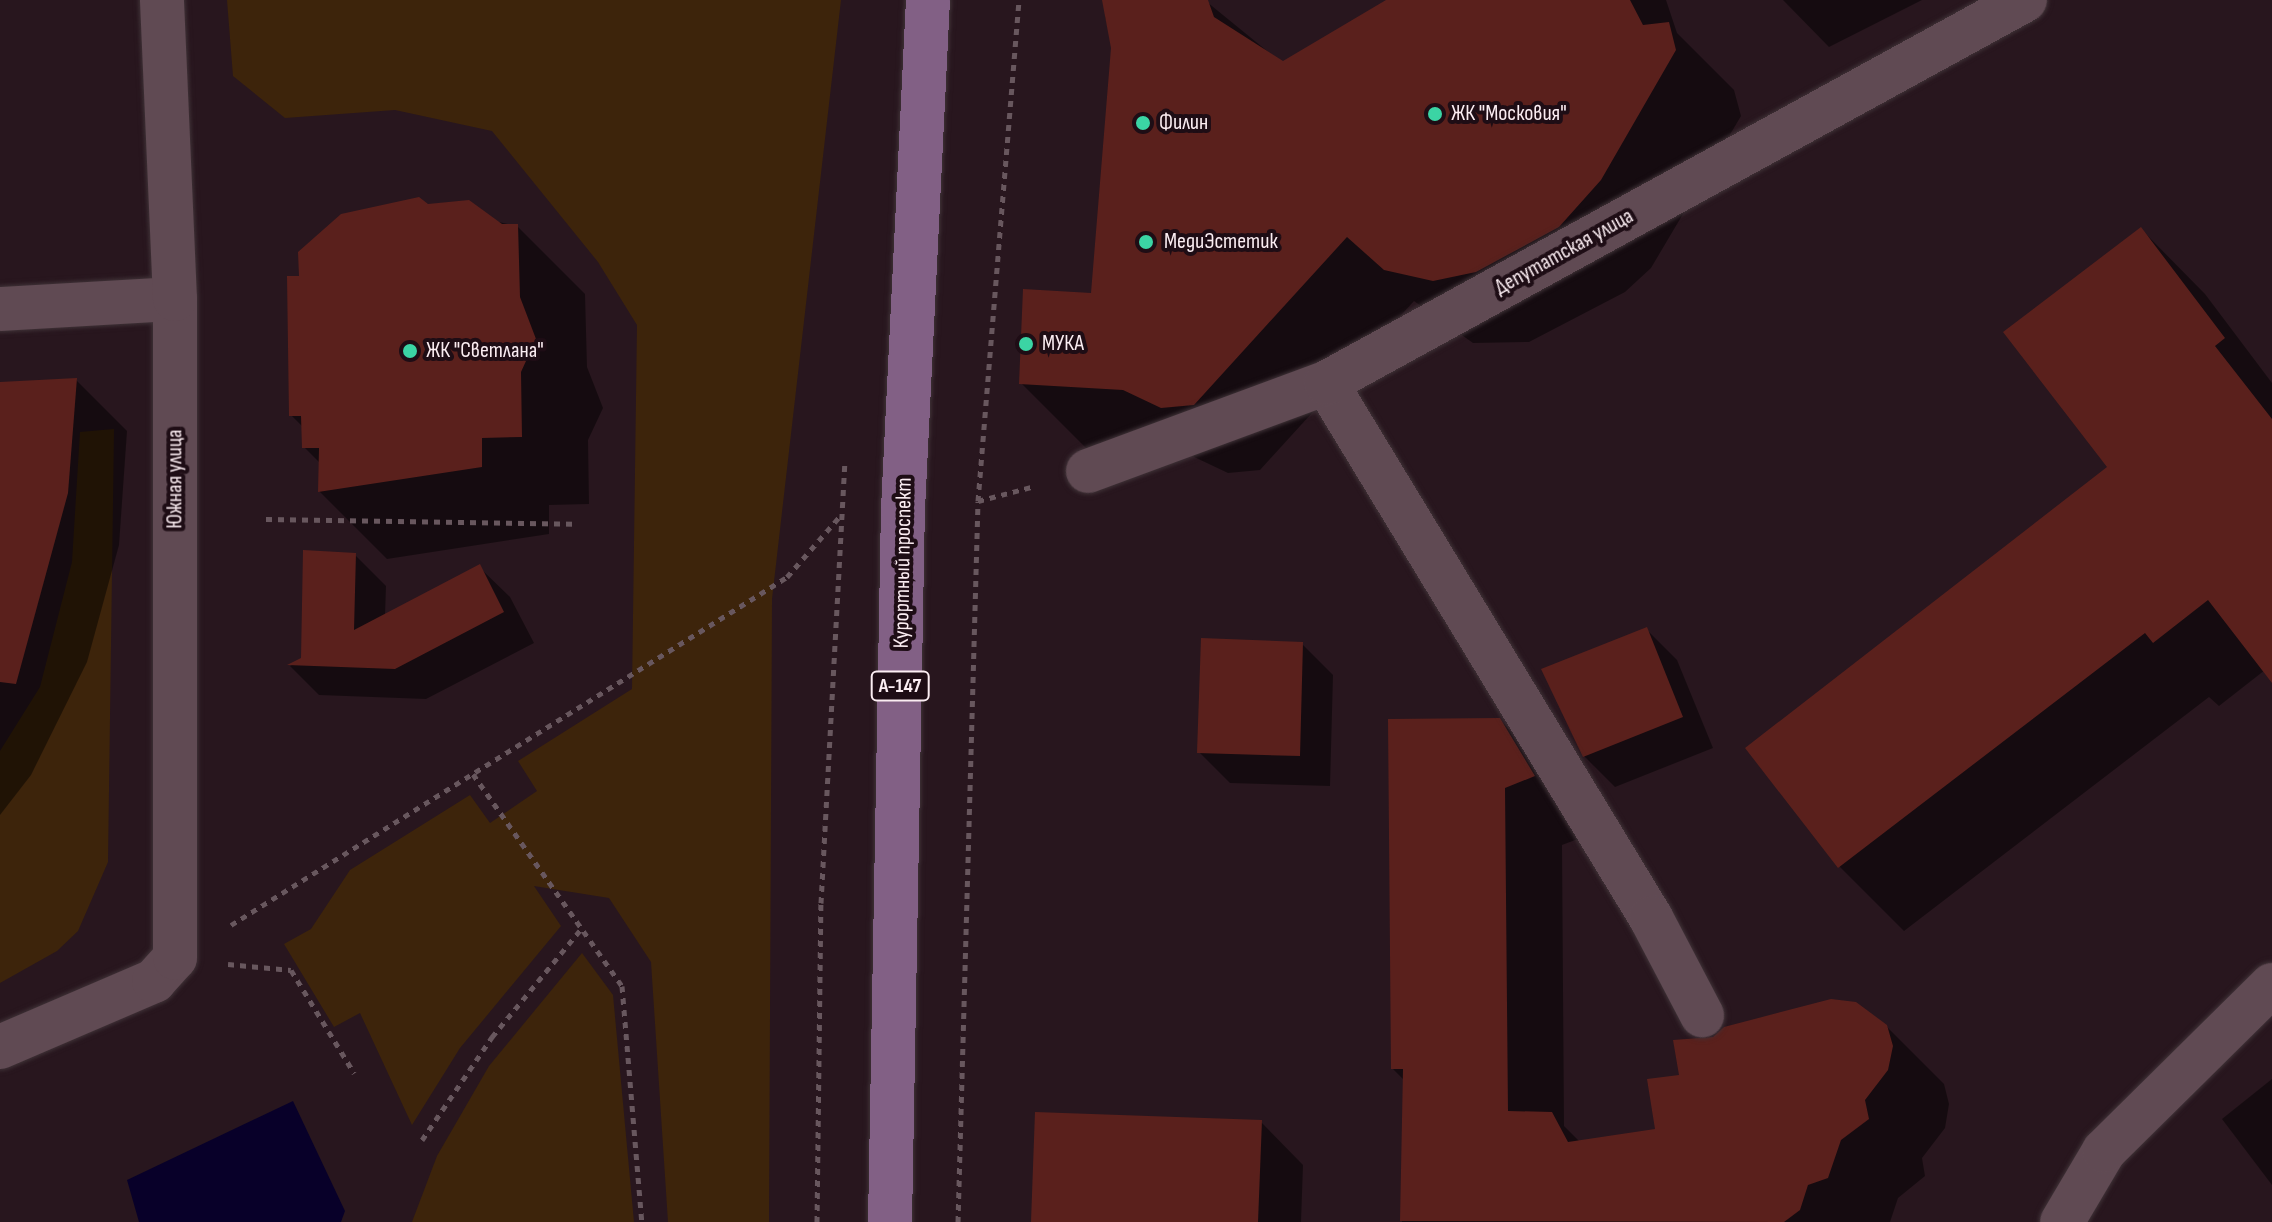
<!DOCTYPE html>
<meta charset="utf-8">
<style>
body{margin:0}
#map{position:relative;width:2272px;height:1222px;overflow:hidden;background:#28161e;font-family:"Sofia Sans Condensed",sans-serif}
div>[style]{position:absolute}
[style*='--x']{left:calc(var(--x)*1px);top:calc(var(--y)*1px);width:calc(var(--w)*1px);rotate:calc(var(--a)*1deg)}
.green>*{inset:0;background:#3d240b}
.water>*{inset:0;background:#080029}
.shadow>*{inset:0;background:#0007}
.building>*{inset:0;background:#5a201c}
.path>*{height:5px;margin-top:-2.5px;transform-origin:0;background:repeating-linear-gradient(90deg,#68575e 0 6px,transparent 0 12px)}
.roads{filter:drop-shadow(0 0 2px #3f3237) drop-shadow(0 0 2px #3f3237)}
.minor>*{height:44px;margin:-22px;padding:0 22px;transform-origin:22px;border-radius:22px;background:#604a53}
.major>*{height:44px;margin:-22px;padding:0 22px;transform-origin:22px;border-radius:22px;background:#826085}
.dots>*{width:22px;height:22px;translate:-50% -50%;box-sizing:border-box;border:4px solid #1e0d15;border-radius:50%}
span{translate:-50% -50%;white-space:nowrap;text-align:center;line-height:1.15;-webkit-text-stroke:8px #1e0d15;paint-order:stroke}
.shield-label span{padding:2px 6px;background:#1e0d15;border:2px solid;border-radius:6px;-webkit-text-stroke-width:0}
.shield-label{font-size:20px;color:#fbedf2;font-weight:700}
.poi-label{font-size:22px;color:#fbedf2}
.left{translate:0 -50%;text-align:left}
.street-label{font-size:22px;color:#fbedf2}
</style>
<div id="map">
<div class="green">
<div style="clip-path:polygon(227px 0,841px 0,772px 599px,769px 1222px,668px 1222px,651px 962px,609px 898px,534px 886px,561px 926px,460px 1048px,412px 1125px,360px 1013px,334px 1027px,284px 944px,311px 929px,350px 870px,470px 795px,490px 823px,537px 791px,518px 761px,632px 689px,637px 325px,598px 262px,492px 131px,395px 110px,285px 118px,233px 76px)"></div>
<div style="clip-path:polygon(114px 429px,108px 862px,78px 931px,57px 951px,0 983px,0 751px,40px 687px,72px 562px,80px 432px)"></div>
<div style="clip-path:polygon(582px 953px,613px 995px,634px 1222px,412px 1222px,437px 1156px,489px 1066px)"></div>
</div>
<div class="water">
<div style="clip-path:polygon(293px 1101px,345px 1211px,341px 1222px,139px 1222px,127px 1180px)"></div>
</div>
<div class="shadow">
<div style="clip-path:polygon(1113px 0,1207px 2px,1283px 64px,1392px 0,1666px 0,1677px 33px,1734px 90px,1741px 116px,1651px 268px,1625px 292px,1529px 342px,1473px 343px,1414px 301px,1260px 470px,1228px 473px,1190px 455px,1087px 449px,1021px 383px,1093px 295px,1113px 48px,1105px 16px)"></div>
<div style="clip-path:polygon(1783px 0,1922px 0,1829px 47px)"></div>
<div style="clip-path:polygon(427px 206px,517px 226px,585px 294px,587px 367px,603px 408px,588px 440px,589px 504px,549px 505px,549px 534px,387px 559px,320px 492px,320px 463px,304px 447px,303px 427px,291px 415px)"></div>
<div style="clip-path:polygon(2141px 229px,2205px 294px,2272px 383px,2272px 680px,2265px 670px,2219px 706px,2209px 697px,1904px 931px,1840px 867px,1748px 748px,2110px 468px)"></div>
<div style="clip-path:polygon(76px 380px,127px 431px,119px 545px,87px 662px,31px 775px,0 815px,0 384px)"></div>
<div style="clip-path:polygon(355px 555px,386px 586px,385px 616px,479px 567px,510px 597px,534px 643px,426px 699px,319px 695px,290px 666px,303px 659px)"></div>
<div style="clip-path:polygon(1646px 629px,1677px 660px,1713px 748px,1615px 787px,1584px 756px)"></div>
<div style="clip-path:polygon(1302px 644px,1333px 675px,1330px 786px,1230px 783px,1199px 752px)"></div>
<div style="clip-path:polygon(1500px 720px,1557px 778px,1591px 834px,1562px 845px,1564px 1126px,1580px 1142px,1657px 1130px,1682px 1077px,1886px 1026px,1944px 1084px,1949px 1104px,1945px 1128px,1922px 1158px,1925px 1176px,1898px 1198px,1890px 1222px,1402px 1222px,1405px 1081px,1393px 1069px)"></div>
<div style="clip-path:polygon(2272px 1079px,2272px 1185px,2222px 1119px)"></div>
<div style="clip-path:polygon(1261px 1122px,1303px 1165px,1301px 1222px,1033px 1222px)"></div>
</div>
<div class="building">
<div style="clip-path:polygon(1102px 0,1208px 0,1214px 17px,1283px 61px,1386px 0,1630px 0,1643px 25px,1669px 22px,1676px 50px,1601px 180px,1559px 227px,1476px 272px,1433px 281px,1384px 270px,1347px 237px,1194px 405px,1161px 408px,1123px 390px,1019px 384px,1023px 289px,1091px 293px,1111px 48px)"></div>
<div style="clip-path:polygon(419px 197px,428px 204px,469px 200px,502px 224px,518px 224px,520px 297px,536px 339px,521px 372px,522px 437px,482px 438px,482px 467px,318px 492px,319px 448px,302px 448px,301px 416px,289px 416px,287px 276px,299px 276px,298px 252px,341px 214px)"></div>
<div style="clip-path:polygon(2141px 227px,2225px 338px,2215px 346px,2272px 419px,2272px 683px,2208px 600px,2153px 643px,2145px 633px,1838px 868px,1745px 748px,2107px 467px,2003px 332px)"></div>
<div style="clip-path:polygon(77px 378px,68px 493px,16px 684px,0 682px,0 382px)"></div>
<div style="clip-path:polygon(303px 550px,356px 553px,354px 630px,480px 564px,504px 612px,395px 669px,287px 665px,301px 658px)"></div>
<div style="clip-path:polygon(1647px 627px,1683px 717px,1583px 757px,1541px 669px)"></div>
<div style="clip-path:polygon(1201px 638px,1303px 642px,1300px 756px,1197px 753px)"></div>
<div style="clip-path:polygon(1500px 718px,1535px 776px,1505px 788px,1508px 1111px,1552px 1112px,1568px 1142px,1655px 1129px,1647px 1079px,1679px 1075px,1673px 1040px,1713px 1037px,1724px 1027px,1831px 999px,1856px 1002px,1887px 1025px,1893px 1046px,1888px 1070px,1865px 1100px,1869px 1119px,1841px 1140px,1828px 1178px,1808px 1185px,1800px 1210px,1784px 1222px,1400px 1221px,1403px 1069px,1391px 1069px,1388px 719px)"></div>
<div style="clip-path:polygon(1035px 1112px,1262px 1120px,1258px 1222px,1031px 1222px)"></div>
</div>
<div class="path">
<div style="--x:978;--y:501;--w:59;--a:-14.7"></div>
<div style="--x:266;--y:519;--w:309;--a:0.9"></div>
<div style="--x:473;--y:774;--w:259;--a:54.9"></div>
<div style="--x:622;--y:986;--w:237;--a:85.2"></div>
<div style="--x:231;--y:925;--w:656;--a:-32.04"></div>
<div style="--x:787;--y:577;--w:82;--a:-48.9"></div>
<div style="--x:228;--y:964;--w:63;--a:5.4"></div>
<div style="--x:291;--y:970;--w:121;--a:58.5"></div>
<div style="--x:422;--y:1140;--w:125;--a:-55.8"></div>
<div style="--x:492;--y:1037;--w:140;--a:-50.5"></div>
<div style="--x:817;--y:1222;--w:319;--a:-89.3"></div>
<div style="--x:821;--y:903;--w:444;--a:-86.9"></div>
<div style="--x:958;--y:1222;--w:721;--a:-88.41"></div>
<div style="--x:978;--y:501;--w:503;--a:-85.32"></div>
</div>
<div class="roads">
<div class="minor">
<div style="--x:0;--y:309;--w:175;--a:-3.3"></div>
<div style="--x:1326;--y:383;--w:626;--a:58.72"></div>
<div style="--x:1651;--y:918;--w:110;--a:62.3"></div>
<div style="--x:1088;--y:471;--w:254;--a:-20.3"></div>
<div style="--x:1326;--y:383;--w:797;--a:-28.72"></div>
<div style="--x:0;--y:1047;--w:168;--a:-23.2"></div>
<div style="--x:154;--y:981;--w:31;--a:-48"></div>
<div style="--x:175;--y:958;--w:659;--a:-90"></div>
<div style="--x:175;--y:299;--w:299;--a:-92.5"></div>
<div style="--x:2062;--y:1222;--w:82;--a:-59.4"></div>
<div style="--x:2104;--y:1151;--w:236;--a:-44.7"></div>
</div>
<div class="major">
<div style="--x:890;--y:1222;--w:713;--a:-88.96"></div>
<div style="--x:903;--y:509;--w:510;--a:-87.19"></div>
</div>
</div>
<div class="dots">
<div style="left:1435px;top:114px;background:#3bd4a4"></div>
<div style="left:1143px;top:123px;background:#3bd4a4"></div>
<div style="left:1146px;top:242px;background:#3bd4a4"></div>
<div style="left:1026px;top:344px;background:#3bd4a4"></div>
<div style="left:410px;top:351px;background:#3bd4a4"></div>
</div>
<div class="shield-label">
<span style="left:900px;top:686px">А-147</span>
</div>
<div class="poi-label">
<span class="left" style="left:1451px;top:114px">ЖК "Московия"</span>
<span class="left" style="left:1159px;top:123px">Филин</span>
<span class="left" style="left:1164px;top:242px">МедиЭстетик</span>
<span class="left" style="left:1042px;top:344px">МУКА</span>
<span class="left" style="left:426px;top:351px">ЖК "Светлана"</span>
</div>
<div class="street-label">
<span style="left:1564px;top:252px;rotate:-29deg">Депутатская улица</span>
<span style="left:175px;top:479px;rotate:-90deg">Южная улица</span>
<span style="left:903px;top:563px;rotate:-89deg">Курортный проспект</span>
</div>
</div>
